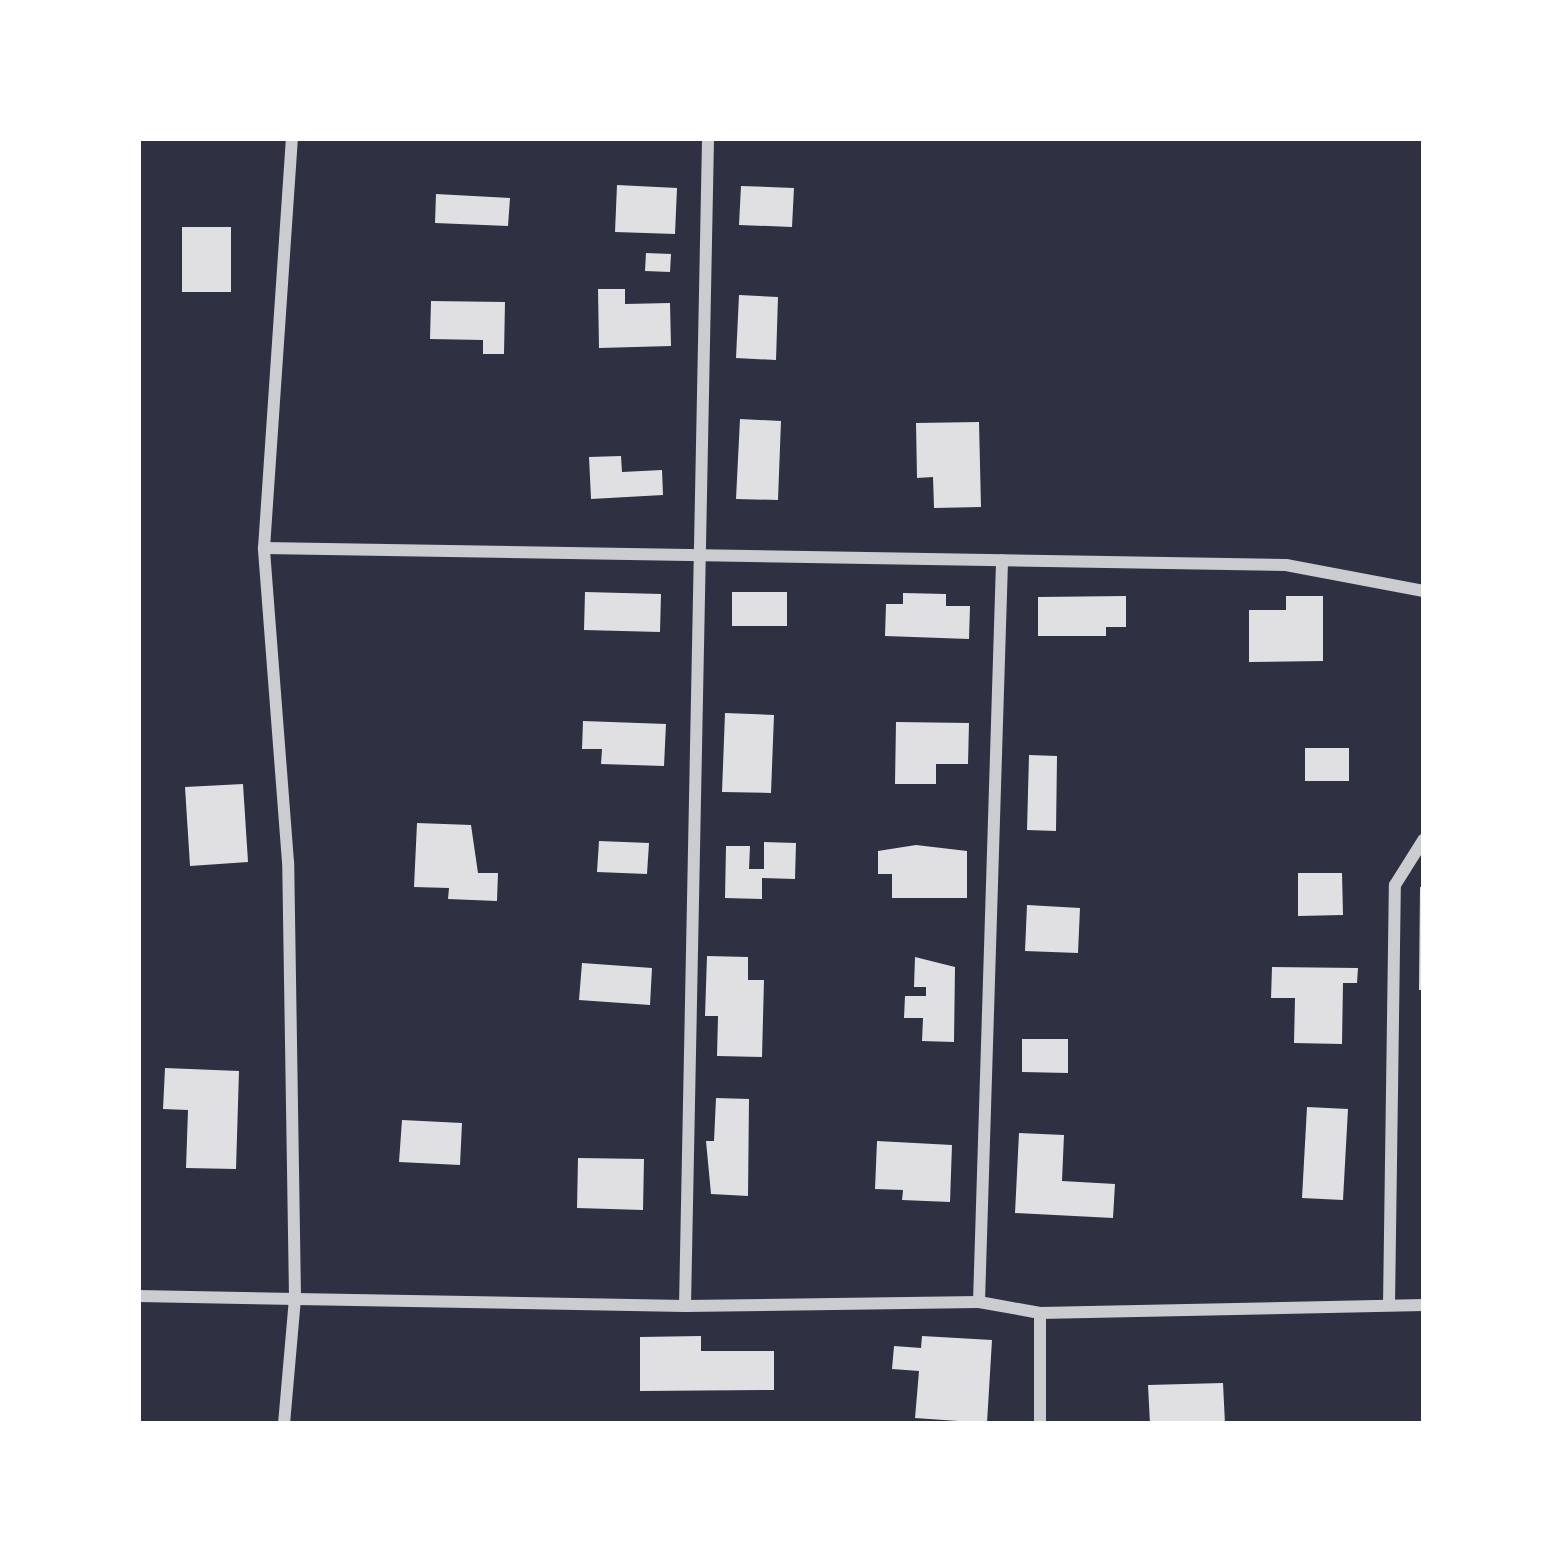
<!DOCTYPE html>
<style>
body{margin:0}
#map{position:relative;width:1562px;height:1562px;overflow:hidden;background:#2d3142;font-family:"Alegreya Sans",sans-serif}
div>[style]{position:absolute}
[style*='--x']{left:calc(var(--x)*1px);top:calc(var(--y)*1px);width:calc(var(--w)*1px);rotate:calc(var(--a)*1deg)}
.building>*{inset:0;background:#e0e0e3}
.minor>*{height:12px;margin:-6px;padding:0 6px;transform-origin:6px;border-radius:6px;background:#caccd0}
span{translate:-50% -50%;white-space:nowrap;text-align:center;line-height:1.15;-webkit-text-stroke:9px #fff;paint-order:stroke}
.frame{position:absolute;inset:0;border:141px solid #fff;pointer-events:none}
</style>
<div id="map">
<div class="building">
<div style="clip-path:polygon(617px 185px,677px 188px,675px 234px,615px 232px)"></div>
<div style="clip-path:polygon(741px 186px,794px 188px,792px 227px,739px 225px)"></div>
<div style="clip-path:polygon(436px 194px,510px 198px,508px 226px,435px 223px)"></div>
<div style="clip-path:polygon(182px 227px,231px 227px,231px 292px,182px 292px)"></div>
<div style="clip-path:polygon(646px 253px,671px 254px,670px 272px,645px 271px)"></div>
<div style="clip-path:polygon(598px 289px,625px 289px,625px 304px,670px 303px,671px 346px,599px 348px)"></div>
<div style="clip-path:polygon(739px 295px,778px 297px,776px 360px,736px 358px)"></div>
<div style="clip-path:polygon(431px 301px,505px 302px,504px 354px,483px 354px,483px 340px,430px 339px)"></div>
<div style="clip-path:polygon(740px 419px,781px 421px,778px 500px,736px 499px)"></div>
<div style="clip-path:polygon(979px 422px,981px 507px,934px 508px,933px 477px,917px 478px,916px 423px)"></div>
<div style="clip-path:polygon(621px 456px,622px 472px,662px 470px,663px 495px,591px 499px,589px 457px)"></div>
<div style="clip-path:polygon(585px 592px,661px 594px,660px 632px,584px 630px)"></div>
<div style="clip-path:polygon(732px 592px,787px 592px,787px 626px,732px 626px)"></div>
<div style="clip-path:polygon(903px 593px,946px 594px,946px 606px,970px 606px,969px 639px,885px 636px,886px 604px,903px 604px)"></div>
<div style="clip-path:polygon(1126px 596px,1126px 627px,1106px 627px,1106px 636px,1038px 636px,1038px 597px)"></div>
<div style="clip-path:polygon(1286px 596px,1323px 596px,1323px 661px,1249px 662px,1249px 610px,1286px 610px)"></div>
<div style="clip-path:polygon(725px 713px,774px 715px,771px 793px,722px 792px)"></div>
<div style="clip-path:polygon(583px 721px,666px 724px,664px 766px,601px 764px,602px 749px,582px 749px)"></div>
<div style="clip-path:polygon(896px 722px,969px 723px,968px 764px,936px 764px,936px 784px,895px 784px)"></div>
<div style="clip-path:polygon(1305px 748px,1349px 748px,1349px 781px,1305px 781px)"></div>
<div style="clip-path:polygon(1029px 755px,1057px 756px,1056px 831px,1027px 830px)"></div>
<div style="clip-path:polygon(243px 784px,248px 862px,190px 866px,185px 787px)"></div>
<div style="clip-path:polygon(417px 823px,471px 825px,478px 873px,498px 873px,497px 901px,448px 899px,449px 888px,414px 887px)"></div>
<div style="clip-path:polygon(599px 841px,649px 843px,647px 874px,597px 872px)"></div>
<div style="clip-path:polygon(764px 842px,796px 843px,795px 879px,762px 878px,762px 899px,725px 898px,726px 846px,750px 846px,749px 869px,764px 869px)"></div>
<div style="clip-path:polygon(916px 845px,967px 851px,967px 898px,892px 898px,892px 874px,878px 874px,878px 851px)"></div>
<div style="clip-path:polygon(1298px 873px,1342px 873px,1343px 915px,1298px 916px)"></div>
<div style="clip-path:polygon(1420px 887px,1424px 887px,1424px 990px,1419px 990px)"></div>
<div style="clip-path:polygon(1027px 905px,1080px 908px,1078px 953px,1025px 951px)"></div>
<div style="clip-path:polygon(707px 956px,748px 957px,748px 980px,764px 980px,762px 1057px,717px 1056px,718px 1016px,705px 1016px)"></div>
<div style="clip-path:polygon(915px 957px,955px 967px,954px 1042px,922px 1041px,923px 1018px,904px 1018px,905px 996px,926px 996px,926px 987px,914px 987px)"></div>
<div style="clip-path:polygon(582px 963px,652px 968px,650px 1005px,579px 1000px)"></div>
<div style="clip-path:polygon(1272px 967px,1358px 968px,1357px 983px,1343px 983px,1342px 1044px,1294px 1043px,1295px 998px,1271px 998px)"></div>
<div style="clip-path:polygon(1022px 1039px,1068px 1039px,1068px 1073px,1022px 1072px)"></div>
<div style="clip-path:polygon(165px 1068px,239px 1071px,236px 1169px,186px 1168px,188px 1110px,163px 1109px)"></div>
<div style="clip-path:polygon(716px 1098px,749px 1099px,748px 1196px,711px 1194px,706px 1141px,714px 1141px)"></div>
<div style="clip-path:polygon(1307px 1107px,1348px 1109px,1343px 1200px,1302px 1198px)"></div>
<div style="clip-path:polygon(402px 1120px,462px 1123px,460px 1165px,399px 1162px)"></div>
<div style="clip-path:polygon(1019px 1133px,1064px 1135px,1062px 1181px,1115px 1184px,1113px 1218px,1015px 1213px)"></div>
<div style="clip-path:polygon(877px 1141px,952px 1145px,950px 1202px,902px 1200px,903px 1190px,875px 1189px)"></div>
<div style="clip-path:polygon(578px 1158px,644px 1159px,643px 1210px,577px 1208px)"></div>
<div style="clip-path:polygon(701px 1336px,701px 1351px,774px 1351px,774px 1390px,640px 1391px,640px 1337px)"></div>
<div style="clip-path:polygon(922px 1336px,992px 1340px,987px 1423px,915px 1418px,919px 1371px,892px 1369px,894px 1346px,921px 1348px)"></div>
<div style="clip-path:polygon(1223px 1383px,1225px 1424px,1150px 1424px,1148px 1385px)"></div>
</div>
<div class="minor">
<div style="--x:264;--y:548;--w:1022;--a:0.95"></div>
<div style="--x:1286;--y:565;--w:140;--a:10.7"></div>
<div style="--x:138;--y:1296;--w:547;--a:1.05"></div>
<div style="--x:685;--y:1306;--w:294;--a:-0.8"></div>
<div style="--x:979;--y:1302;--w:62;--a:10.2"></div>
<div style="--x:1040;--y:1313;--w:384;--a:-1.2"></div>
<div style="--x:979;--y:1302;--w:742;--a:-88.22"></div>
<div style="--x:1389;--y:1305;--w:420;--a:-89.2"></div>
<div style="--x:1395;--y:885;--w:54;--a:-57.8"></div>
<div style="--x:685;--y:1306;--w:1168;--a:-88.87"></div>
<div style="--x:284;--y:1424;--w:127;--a:-85"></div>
<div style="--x:295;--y:1297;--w:435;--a:-90.9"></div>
<div style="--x:288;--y:862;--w:315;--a:-94.4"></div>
<div style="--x:264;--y:548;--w:411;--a:-86.1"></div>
<div style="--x:1040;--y:1424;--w:111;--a:-90"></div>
</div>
<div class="frame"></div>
</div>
